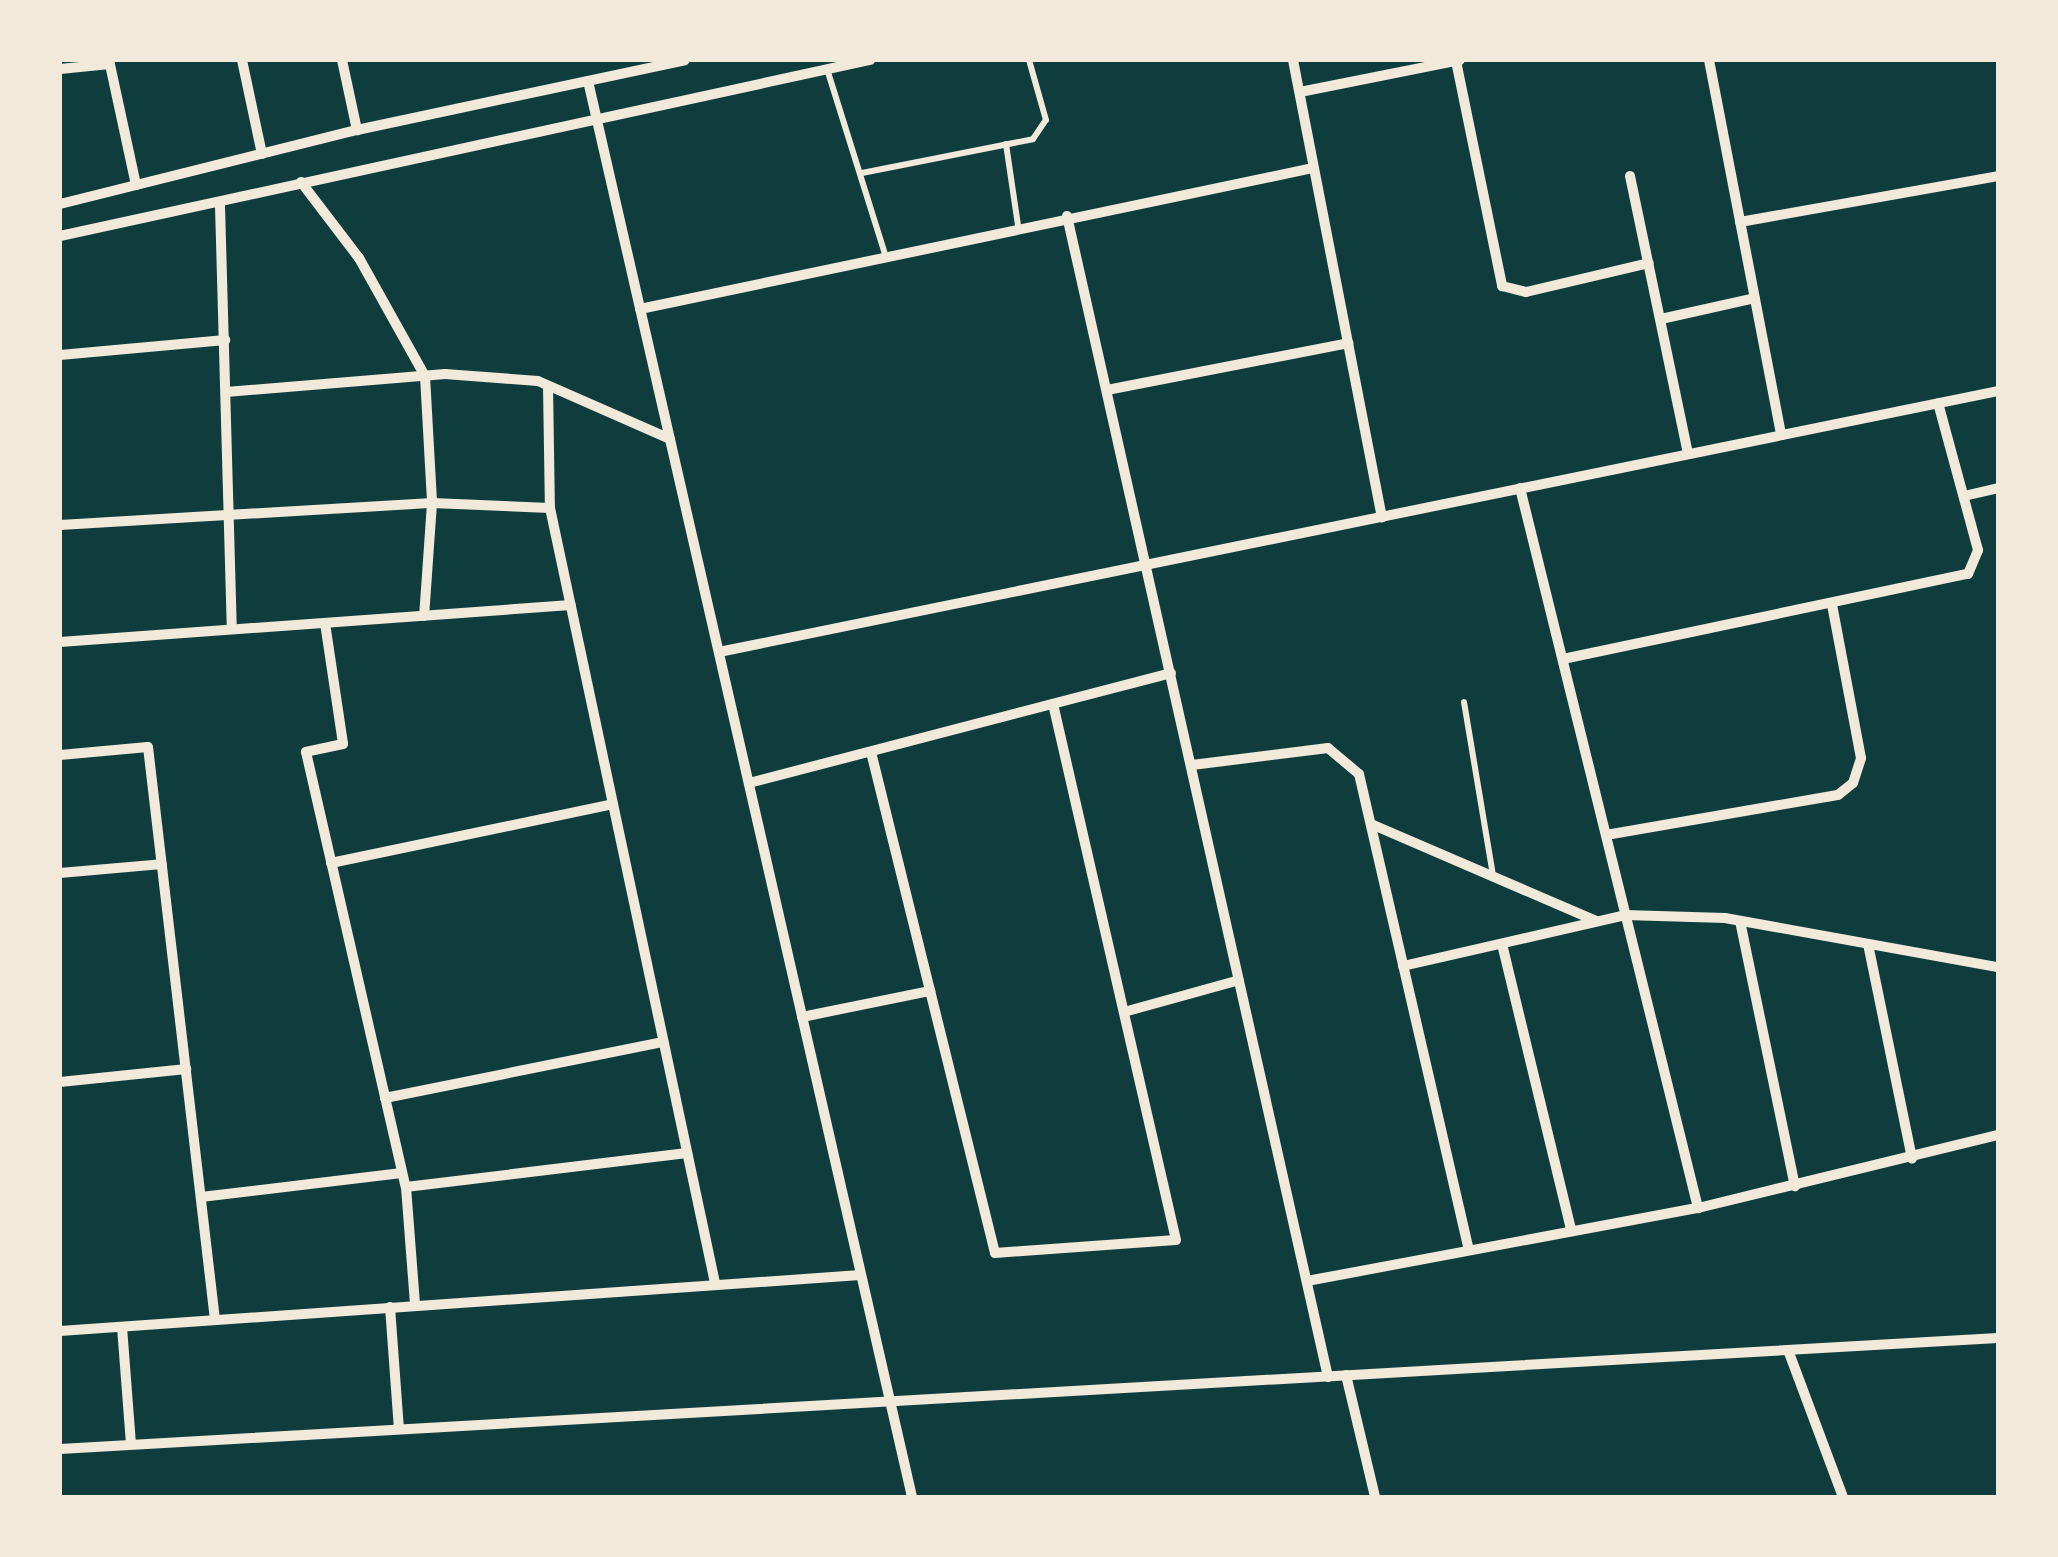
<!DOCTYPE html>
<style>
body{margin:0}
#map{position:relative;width:2058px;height:1557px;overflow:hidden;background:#0f3d3e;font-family:"Golos Text",sans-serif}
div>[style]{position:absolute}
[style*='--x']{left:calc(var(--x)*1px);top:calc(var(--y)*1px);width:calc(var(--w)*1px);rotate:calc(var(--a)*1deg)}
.service>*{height:6px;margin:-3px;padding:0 3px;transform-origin:3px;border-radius:3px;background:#f1e9da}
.minor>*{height:10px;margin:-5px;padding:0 5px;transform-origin:5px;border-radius:5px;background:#f1e9da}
span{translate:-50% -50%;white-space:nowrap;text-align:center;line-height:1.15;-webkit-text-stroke:10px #f1e9da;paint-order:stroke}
.frame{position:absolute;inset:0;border:62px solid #f1e9da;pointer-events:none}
</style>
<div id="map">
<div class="service">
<div style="--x:827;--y:69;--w:194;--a:72.6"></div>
<div style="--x:1006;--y:144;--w:82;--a:81.6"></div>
<div style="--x:862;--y:173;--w:174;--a:-11.2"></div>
<div style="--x:1033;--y:139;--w:23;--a:-56"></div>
<div style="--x:1046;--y:120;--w:62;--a:-105.8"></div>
<div style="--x:1464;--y:702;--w:176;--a:80.5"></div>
</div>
<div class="minor">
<div style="--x:109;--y:60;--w:128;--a:77.8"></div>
<div style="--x:242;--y:60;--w:96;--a:78"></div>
<div style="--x:342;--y:60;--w:72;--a:77.9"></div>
<div style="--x:1293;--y:60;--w:466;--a:79"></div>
<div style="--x:1709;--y:60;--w:382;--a:79.1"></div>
<div style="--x:1456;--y:61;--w:230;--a:78.4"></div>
<div style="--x:1502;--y:286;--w:25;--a:14"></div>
<div style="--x:1526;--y:292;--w:126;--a:-13.3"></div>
<div style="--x:60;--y:69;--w:50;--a:-5.7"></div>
<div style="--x:588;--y:81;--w:1453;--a:77.11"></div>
<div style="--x:1300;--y:92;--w:163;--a:-11.3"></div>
<div style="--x:1630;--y:176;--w:284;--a:78.2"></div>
<div style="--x:301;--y:182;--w:96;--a:52.7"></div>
<div style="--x:359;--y:258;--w:135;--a:60.8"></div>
<div style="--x:425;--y:376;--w:127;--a:86.8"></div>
<div style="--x:432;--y:503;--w:113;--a:94"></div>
<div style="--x:60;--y:204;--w:306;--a:-14"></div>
<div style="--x:357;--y:130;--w:335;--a:-12"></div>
<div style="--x:220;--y:206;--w:423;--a:88.4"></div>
<div style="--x:1067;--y:216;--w:1190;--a:77.33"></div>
<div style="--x:1740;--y:222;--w:262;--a:-10.1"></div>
<div style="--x:60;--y:236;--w:829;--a:-12.26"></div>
<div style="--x:640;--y:309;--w:688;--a:-11.83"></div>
<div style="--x:1661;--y:319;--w:96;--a:-12.6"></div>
<div style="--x:60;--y:355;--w:166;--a:-5.2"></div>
<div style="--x:548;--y:386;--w:122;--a:89.1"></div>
<div style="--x:550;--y:508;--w:792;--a:77.98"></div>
<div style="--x:1107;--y:390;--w:246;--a:-11"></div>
<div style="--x:226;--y:392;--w:220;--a:-4.7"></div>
<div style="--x:445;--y:374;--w:93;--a:4.3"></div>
<div style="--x:538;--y:381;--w:144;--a:23.7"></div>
<div style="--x:1520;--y:488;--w:742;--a:76.11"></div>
<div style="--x:1964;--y:496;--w:35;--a:-13"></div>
<div style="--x:60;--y:525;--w:373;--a:-3.4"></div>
<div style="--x:432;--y:503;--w:118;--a:2.4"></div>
<div style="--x:325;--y:623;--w:122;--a:81.5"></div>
<div style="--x:343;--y:744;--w:38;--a:168"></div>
<div style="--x:306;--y:752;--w:446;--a:77.1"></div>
<div style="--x:406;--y:1187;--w:118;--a:85.6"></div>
<div style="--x:60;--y:642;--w:512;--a:-4.14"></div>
<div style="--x:719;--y:652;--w:1305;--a:-11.53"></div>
<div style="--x:1563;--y:659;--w:414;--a:-11.9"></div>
<div style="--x:1968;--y:574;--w:26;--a:-67"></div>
<div style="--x:1978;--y:550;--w:152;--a:-105.2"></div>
<div style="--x:871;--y:752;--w:516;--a:76.1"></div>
<div style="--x:995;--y:1253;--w:181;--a:-4.1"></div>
<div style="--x:1176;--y:1240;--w:550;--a:-102.92"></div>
<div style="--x:60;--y:755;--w:88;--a:-5.2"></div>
<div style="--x:148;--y:747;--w:577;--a:83.33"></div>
<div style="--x:1192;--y:765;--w:137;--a:-7.1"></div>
<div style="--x:1328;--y:748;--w:40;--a:40"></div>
<div style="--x:1359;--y:774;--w:486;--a:77"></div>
<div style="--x:749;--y:783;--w:436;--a:-14.6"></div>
<div style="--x:1371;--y:824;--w:245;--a:23.3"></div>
<div style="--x:1606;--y:835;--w:235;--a:-9.8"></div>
<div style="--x:1838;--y:795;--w:19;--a:-39"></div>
<div style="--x:1853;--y:783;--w:26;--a:-72"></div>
<div style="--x:1861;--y:758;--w:157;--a:-100.7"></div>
<div style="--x:331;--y:863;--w:288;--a:-11.8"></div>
<div style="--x:60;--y:873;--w:102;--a:-5"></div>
<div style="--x:1740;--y:921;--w:271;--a:78.3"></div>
<div style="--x:1502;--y:944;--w:294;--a:76.4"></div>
<div style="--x:1868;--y:944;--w:219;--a:78.4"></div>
<div style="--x:1403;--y:966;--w:228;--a:-12.9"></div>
<div style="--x:1625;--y:915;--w:100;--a:1.7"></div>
<div style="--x:1725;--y:918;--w:277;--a:10.2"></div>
<div style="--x:1124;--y:1012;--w:119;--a:-15.5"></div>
<div style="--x:802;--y:1017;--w:131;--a:-11.5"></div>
<div style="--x:60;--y:1082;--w:127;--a:-5.9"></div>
<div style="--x:385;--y:1098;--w:284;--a:-11.4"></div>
<div style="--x:406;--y:1187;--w:283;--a:-6.9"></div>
<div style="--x:201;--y:1197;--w:202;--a:-6.8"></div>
<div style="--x:1307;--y:1281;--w:398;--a:-10.6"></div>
<div style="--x:1698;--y:1208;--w:309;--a:-13.7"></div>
<div style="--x:390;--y:1307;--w:122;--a:85.8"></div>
<div style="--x:122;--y:1327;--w:117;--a:85.6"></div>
<div style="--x:60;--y:1331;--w:802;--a:-4"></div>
<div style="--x:1788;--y:1350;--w:157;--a:69.5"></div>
<div style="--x:1346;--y:1375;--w:125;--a:76.6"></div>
<div style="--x:60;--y:1449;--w:1941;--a:-3.28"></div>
</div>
<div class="frame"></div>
</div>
